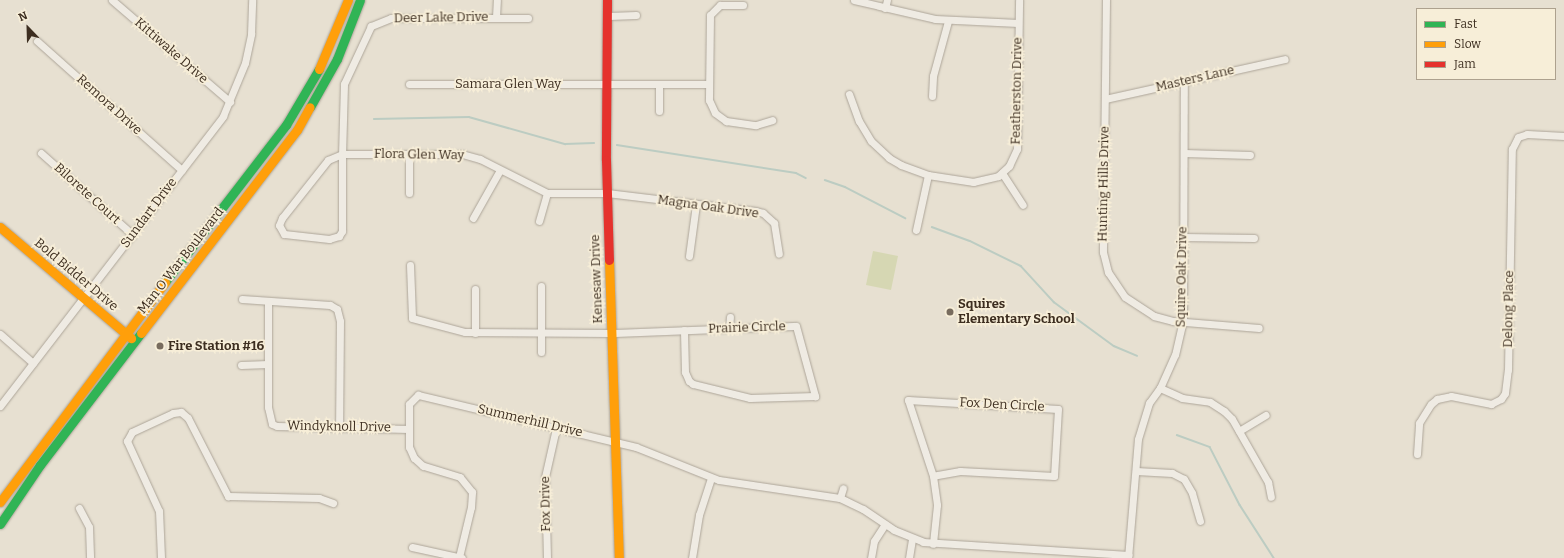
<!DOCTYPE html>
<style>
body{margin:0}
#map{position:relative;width:1564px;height:558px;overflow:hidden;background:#e7e0d1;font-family:Bitter,serif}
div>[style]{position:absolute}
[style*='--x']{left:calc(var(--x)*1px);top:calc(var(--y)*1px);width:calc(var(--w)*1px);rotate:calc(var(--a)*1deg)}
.green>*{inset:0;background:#d6d7b3}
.stream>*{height:1.5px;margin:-0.75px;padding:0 0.75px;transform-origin:0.75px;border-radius:0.75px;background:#bcccc2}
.roads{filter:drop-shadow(0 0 1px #ada599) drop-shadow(0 0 1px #ada599)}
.street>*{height:7px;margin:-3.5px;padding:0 3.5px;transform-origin:3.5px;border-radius:3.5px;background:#efebe3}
.fast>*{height:9px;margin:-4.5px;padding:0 4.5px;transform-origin:4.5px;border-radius:4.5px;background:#30b455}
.slow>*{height:9px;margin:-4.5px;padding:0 4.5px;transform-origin:4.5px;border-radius:4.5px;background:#ff9f0a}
.jam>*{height:9px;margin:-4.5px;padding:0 4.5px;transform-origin:4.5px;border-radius:4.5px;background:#e5322d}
.dots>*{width:11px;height:11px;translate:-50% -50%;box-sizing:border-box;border:2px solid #f7eed8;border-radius:50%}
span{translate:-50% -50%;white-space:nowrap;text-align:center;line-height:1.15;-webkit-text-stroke:3.5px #f7eed8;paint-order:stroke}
.street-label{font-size:13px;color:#3d2e20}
.poi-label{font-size:13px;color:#3d2e20;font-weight:700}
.left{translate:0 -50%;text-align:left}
.legend{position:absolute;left:1416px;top:8px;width:140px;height:72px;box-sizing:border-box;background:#f7eed8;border:1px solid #ada18e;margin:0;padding:5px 7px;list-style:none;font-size:12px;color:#3d2e20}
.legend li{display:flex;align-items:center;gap:8px;height:20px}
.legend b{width:20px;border:1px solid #ada18e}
.north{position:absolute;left:8px;top:8px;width:40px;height:40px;-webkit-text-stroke:3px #f7eed8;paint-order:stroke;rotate:337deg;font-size:11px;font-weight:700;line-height:16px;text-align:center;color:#3d2e20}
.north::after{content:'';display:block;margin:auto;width:14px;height:18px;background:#3d2e20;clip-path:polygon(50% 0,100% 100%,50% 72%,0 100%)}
</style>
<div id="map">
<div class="green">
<div style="clip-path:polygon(873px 251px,898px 256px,891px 290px,866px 285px)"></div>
</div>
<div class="stream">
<div style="--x:374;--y:119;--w:95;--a:-1.2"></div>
<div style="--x:469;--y:117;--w:100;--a:15.7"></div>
<div style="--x:565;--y:144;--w:29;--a:-2"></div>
<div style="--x:617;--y:145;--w:181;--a:8.9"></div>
<div style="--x:796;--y:173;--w:11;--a:27"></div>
<div style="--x:825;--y:180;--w:21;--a:19"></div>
<div style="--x:845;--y:187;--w:68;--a:27.3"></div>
<div style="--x:932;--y:227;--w:40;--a:20.2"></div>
<div style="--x:970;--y:241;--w:57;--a:26.1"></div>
<div style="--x:1021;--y:266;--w:49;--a:47.5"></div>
<div style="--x:1054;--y:302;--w:74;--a:36.3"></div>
<div style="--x:1114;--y:346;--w:25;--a:23"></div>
<div style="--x:1177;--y:435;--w:35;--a:20"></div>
<div style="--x:1210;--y:447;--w:65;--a:62.7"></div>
<div style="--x:1240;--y:505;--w:63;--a:57.3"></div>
</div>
<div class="roads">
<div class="street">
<div style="--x:112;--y:0;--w:156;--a:40.8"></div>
<div style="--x:854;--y:0;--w:83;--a:13.2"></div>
<div style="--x:935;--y:19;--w:83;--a:2.8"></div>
<div style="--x:1106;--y:0;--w:252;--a:90.7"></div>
<div style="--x:1103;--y:252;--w:21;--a:76"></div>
<div style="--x:1108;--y:272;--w:30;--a:56"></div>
<div style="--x:1125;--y:297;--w:35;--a:33"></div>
<div style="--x:1154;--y:316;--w:20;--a:15"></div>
<div style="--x:1173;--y:321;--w:86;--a:4.7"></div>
<div style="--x:743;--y:5;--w:23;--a:180"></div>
<div style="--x:720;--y:5;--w:14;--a:135"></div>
<div style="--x:710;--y:15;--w:85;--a:90.7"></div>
<div style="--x:709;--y:100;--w:14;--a:65"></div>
<div style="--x:715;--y:113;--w:14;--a:36"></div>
<div style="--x:726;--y:121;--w:30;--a:8"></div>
<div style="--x:756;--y:125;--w:17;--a:-17"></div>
<div style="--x:885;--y:8;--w:8;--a:-76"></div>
<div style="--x:609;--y:16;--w:27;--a:-2"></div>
<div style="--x:496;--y:17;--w:17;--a:-87"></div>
<div style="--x:528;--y:18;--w:137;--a:180"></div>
<div style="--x:391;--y:18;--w:22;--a:158"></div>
<div style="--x:371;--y:26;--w:64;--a:115"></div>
<div style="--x:344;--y:84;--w:70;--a:91.6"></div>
<div style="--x:342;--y:154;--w:120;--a:0"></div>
<div style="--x:462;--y:154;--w:19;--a:16"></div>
<div style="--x:480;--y:159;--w:75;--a:26.9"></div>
<div style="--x:547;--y:193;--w:60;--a:0"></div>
<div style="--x:607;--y:193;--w:150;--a:6.9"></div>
<div style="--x:756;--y:211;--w:7;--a:16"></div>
<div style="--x:763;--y:213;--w:15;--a:42"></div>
<div style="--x:774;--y:223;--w:31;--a:81"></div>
<div style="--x:37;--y:41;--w:194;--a:41.7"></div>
<div style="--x:409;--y:84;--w:299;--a:0"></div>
<div style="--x:849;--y:94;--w:29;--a:70"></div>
<div style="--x:859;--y:121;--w:23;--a:59"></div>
<div style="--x:871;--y:141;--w:25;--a:43"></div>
<div style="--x:889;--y:158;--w:14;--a:30"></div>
<div style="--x:901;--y:165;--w:29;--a:20"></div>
<div style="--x:928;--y:175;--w:46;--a:8.8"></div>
<div style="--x:973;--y:182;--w:26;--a:-13"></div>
<div style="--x:998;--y:176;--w:15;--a:-42"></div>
<div style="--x:1009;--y:166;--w:19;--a:-65"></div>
<div style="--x:1017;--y:149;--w:149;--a:-89.2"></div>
<div style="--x:932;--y:96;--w:20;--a:-87"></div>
<div style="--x:933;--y:76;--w:57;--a:-74.7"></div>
<div style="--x:1105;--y:99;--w:184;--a:-12.5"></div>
<div style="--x:659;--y:111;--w:27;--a:-90"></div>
<div style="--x:41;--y:153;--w:123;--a:41.7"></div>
<div style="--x:1184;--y:153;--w:66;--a:1.7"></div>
<div style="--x:342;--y:154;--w:77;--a:90"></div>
<div style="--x:342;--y:231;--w:6;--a:121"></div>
<div style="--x:339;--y:236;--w:10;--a:163"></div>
<div style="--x:329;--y:239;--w:45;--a:-173.7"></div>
<div style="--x:284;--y:234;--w:10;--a:-119"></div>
<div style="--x:279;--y:225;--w:8;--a:-67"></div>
<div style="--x:282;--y:218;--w:74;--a:-51.6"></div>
<div style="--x:328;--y:160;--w:15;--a:-23"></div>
<div style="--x:1002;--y:173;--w:38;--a:57"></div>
<div style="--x:409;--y:193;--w:39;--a:-90"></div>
<div style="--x:473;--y:218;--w:55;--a:-60.6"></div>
<div style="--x:539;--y:221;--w:29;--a:-74"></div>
<div style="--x:916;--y:230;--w:56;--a:-77.7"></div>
<div style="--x:1183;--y:237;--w:71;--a:0.8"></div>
<div style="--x:689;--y:256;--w:52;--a:-82.3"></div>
<div style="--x:410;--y:265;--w:53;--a:87.8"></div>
<div style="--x:412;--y:318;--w:55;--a:14.8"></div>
<div style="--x:465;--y:332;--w:147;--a:0.4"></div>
<div style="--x:612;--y:333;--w:184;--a:-2.2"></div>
<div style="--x:796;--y:326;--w:73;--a:74.8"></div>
<div style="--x:815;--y:396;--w:65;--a:178.2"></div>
<div style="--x:750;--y:398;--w:59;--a:-166.2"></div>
<div style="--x:693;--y:384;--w:5;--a:-143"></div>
<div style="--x:689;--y:381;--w:10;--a:-114"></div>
<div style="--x:685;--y:372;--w:42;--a:-91.4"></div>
<div style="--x:541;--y:286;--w:66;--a:90"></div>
<div style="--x:475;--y:289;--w:44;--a:90"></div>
<div style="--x:242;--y:299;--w:88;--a:3.9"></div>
<div style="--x:330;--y:305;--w:8;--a:30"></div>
<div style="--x:337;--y:309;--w:12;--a:76"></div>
<div style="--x:340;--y:321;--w:107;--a:90.5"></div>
<div style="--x:268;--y:302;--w:105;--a:90"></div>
<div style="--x:268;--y:407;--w:17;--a:77"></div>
<div style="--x:272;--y:424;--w:5;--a:22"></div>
<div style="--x:277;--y:426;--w:132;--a:1.3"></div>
<div style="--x:729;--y:328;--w:11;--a:-85"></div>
<div style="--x:0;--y:334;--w:44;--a:41.3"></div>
<div style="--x:241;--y:365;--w:27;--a:-2"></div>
<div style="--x:1160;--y:388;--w:24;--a:24"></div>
<div style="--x:1182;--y:398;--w:28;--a:8"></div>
<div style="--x:1210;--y:402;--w:17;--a:33"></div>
<div style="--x:1224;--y:411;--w:11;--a:45"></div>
<div style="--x:1232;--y:419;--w:73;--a:60.3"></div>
<div style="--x:1268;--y:482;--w:15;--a:79"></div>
<div style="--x:908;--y:400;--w:150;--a:3.4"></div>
<div style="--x:1058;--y:409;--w:67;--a:93.4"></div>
<div style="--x:1054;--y:476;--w:94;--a:-177"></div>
<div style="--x:960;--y:471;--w:27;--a:170"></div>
<div style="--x:933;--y:476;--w:80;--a:-108.2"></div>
<div style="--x:0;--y:406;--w:366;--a:-52.4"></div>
<div style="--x:223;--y:116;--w:57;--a:-67.5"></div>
<div style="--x:245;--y:63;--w:30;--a:-78"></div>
<div style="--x:251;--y:34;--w:34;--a:-88"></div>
<div style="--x:1239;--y:431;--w:31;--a:-31"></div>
<div style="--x:1417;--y:454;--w:31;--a:-86"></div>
<div style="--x:1419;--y:423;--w:22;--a:-58"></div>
<div style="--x:1431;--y:404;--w:8;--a:-40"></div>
<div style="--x:1437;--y:399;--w:14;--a:-12"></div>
<div style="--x:1451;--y:396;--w:41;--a:11.3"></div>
<div style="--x:1491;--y:404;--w:11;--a:-27"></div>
<div style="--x:1501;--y:399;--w:7;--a:-56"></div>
<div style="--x:1505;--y:393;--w:23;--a:-83"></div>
<div style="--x:1508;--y:370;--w:221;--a:-89"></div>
<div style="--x:1512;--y:149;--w:13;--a:-63"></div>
<div style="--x:1518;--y:137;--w:9;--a:-18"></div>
<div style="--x:1527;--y:134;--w:37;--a:3"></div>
<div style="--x:1136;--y:471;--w:36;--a:3"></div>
<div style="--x:1172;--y:473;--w:13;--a:27"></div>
<div style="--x:1184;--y:479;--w:16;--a:60"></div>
<div style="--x:1192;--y:493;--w:29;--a:74"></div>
<div style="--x:933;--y:476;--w:29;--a:82"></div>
<div style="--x:937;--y:505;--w:39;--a:96"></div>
<div style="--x:840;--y:498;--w:10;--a:-73"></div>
<div style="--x:79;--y:508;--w:21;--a:62"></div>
<div style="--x:89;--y:527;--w:31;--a:88"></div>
<div style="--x:412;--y:547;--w:51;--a:12.4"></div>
<div style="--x:459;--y:557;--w:51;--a:-76.5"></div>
<div style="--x:471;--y:507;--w:15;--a:-86"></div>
<div style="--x:472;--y:492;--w:19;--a:-129"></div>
<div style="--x:460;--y:477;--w:39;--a:-163"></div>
<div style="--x:423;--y:466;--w:12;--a:-138"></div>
<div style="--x:414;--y:458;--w:12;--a:-114"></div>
<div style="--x:409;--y:447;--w:43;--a:-90"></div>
<div style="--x:409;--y:404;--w:13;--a:-45"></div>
<div style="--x:418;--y:395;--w:224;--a:13.4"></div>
<div style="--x:636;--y:447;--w:89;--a:21.7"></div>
<div style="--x:719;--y:480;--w:122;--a:8.5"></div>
<div style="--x:840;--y:498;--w:25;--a:26"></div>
<div style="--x:863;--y:509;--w:37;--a:34"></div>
<div style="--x:894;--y:530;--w:31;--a:22"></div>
<div style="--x:923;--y:542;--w:206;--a:3.6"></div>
<div style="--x:161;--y:558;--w:47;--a:-92.4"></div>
<div style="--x:159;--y:511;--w:77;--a:-114.6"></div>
<div style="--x:127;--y:441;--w:10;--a:-61"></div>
<div style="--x:132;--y:432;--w:45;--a:-24.9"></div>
<div style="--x:173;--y:413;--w:8;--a:-7"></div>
<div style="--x:181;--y:412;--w:9;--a:41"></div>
<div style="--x:188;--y:418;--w:88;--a:62.9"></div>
<div style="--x:228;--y:496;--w:91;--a:1.3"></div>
<div style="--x:319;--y:498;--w:15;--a:20"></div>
<div style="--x:547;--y:558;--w:81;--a:-91.4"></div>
<div style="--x:545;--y:477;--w:50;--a:-77.3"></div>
<div style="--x:692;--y:558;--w:44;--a:-80.8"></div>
<div style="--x:699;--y:515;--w:39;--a:-72"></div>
<div style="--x:871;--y:558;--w:17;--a:-80"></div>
<div style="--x:874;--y:541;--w:20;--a:-57"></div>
<div style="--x:909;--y:558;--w:19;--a:-81"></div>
<div style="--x:1128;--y:558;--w:119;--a:-85.2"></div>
<div style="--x:1138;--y:439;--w:38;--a:-73"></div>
<div style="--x:1149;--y:403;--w:19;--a:-54"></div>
<div style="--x:1160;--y:388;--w:36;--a:-66"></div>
<div style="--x:1175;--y:355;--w:35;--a:-77"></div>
<div style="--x:1183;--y:321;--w:240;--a:-89.8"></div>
</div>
<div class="fast">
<div style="--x:310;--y:107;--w:55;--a:-60.6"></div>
<div style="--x:337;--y:59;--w:63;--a:-68.7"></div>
<div style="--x:165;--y:282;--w:198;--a:-52.4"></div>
<div style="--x:286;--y:125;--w:65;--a:-59.5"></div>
<div style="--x:0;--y:524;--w:71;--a:-55.9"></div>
<div style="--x:40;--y:465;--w:166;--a:-52.6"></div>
</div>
<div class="slow">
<div style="--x:319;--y:69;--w:75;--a:-67.2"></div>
<div style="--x:0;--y:227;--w:172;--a:40.3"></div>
<div style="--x:609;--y:260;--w:298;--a:88.1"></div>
<div style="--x:141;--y:333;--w:256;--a:-52.5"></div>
<div style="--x:297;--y:130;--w:26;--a:-61"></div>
<div style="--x:0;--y:502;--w:275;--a:-53.1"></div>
</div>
<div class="jam">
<div style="--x:607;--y:0;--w:160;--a:90.4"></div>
<div style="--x:606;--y:160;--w:100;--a:88.3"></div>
</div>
</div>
<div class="dots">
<div style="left:950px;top:312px;background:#786c5e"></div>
<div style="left:160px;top:346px;background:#786c5e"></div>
</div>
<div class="street-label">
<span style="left:441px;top:18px;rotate:-1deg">Deer Lake Drive</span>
<span style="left:171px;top:51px;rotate:41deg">Kittiwake Drive</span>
<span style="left:1195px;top:79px;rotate:-13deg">Masters Lane</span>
<span style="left:508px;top:84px">Samara Glen Way</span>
<span style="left:1017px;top:91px;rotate:-89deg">Featherston Drive</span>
<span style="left:109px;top:105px;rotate:42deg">Remora Drive</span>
<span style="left:419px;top:155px;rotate:1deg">Flora Glen Way</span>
<span style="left:1104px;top:184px;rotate:-89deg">Hunting Hills Drive</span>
<span style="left:87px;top:194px;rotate:42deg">Bilorete Court</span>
<span style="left:708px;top:207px;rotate:8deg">Magna Oak Drive</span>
<span style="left:149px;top:213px;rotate:-53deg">Sundart Drive</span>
<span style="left:181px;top:261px;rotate:-52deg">Man O War Boulevard</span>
<span style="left:76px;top:275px;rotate:40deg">Bold Bidder Drive</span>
<span style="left:1182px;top:277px;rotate:-89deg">Squire Oak Drive</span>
<span style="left:597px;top:279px;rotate:-92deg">Kenesaw Drive</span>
<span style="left:1509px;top:309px;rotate:-89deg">Delong Place</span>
<span style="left:747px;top:328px;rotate:-2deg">Prairie Circle</span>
<span style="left:1002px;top:405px;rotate:3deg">Fox Den Circle</span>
<span style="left:530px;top:421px;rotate:13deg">Summerhill Drive</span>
<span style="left:339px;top:427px;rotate:1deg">Windyknoll Drive</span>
<span style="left:546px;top:504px;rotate:-91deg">Fox Drive</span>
</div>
<div class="poi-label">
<span class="left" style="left:958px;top:312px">Squires<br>Elementary School</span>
<span class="left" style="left:168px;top:346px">Fire Station #16</span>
</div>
<ul class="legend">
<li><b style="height:5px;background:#30b455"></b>Fast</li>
<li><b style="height:5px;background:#ff9f0a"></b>Slow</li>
<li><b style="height:5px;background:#e5322d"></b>Jam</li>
</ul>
<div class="north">N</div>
</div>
